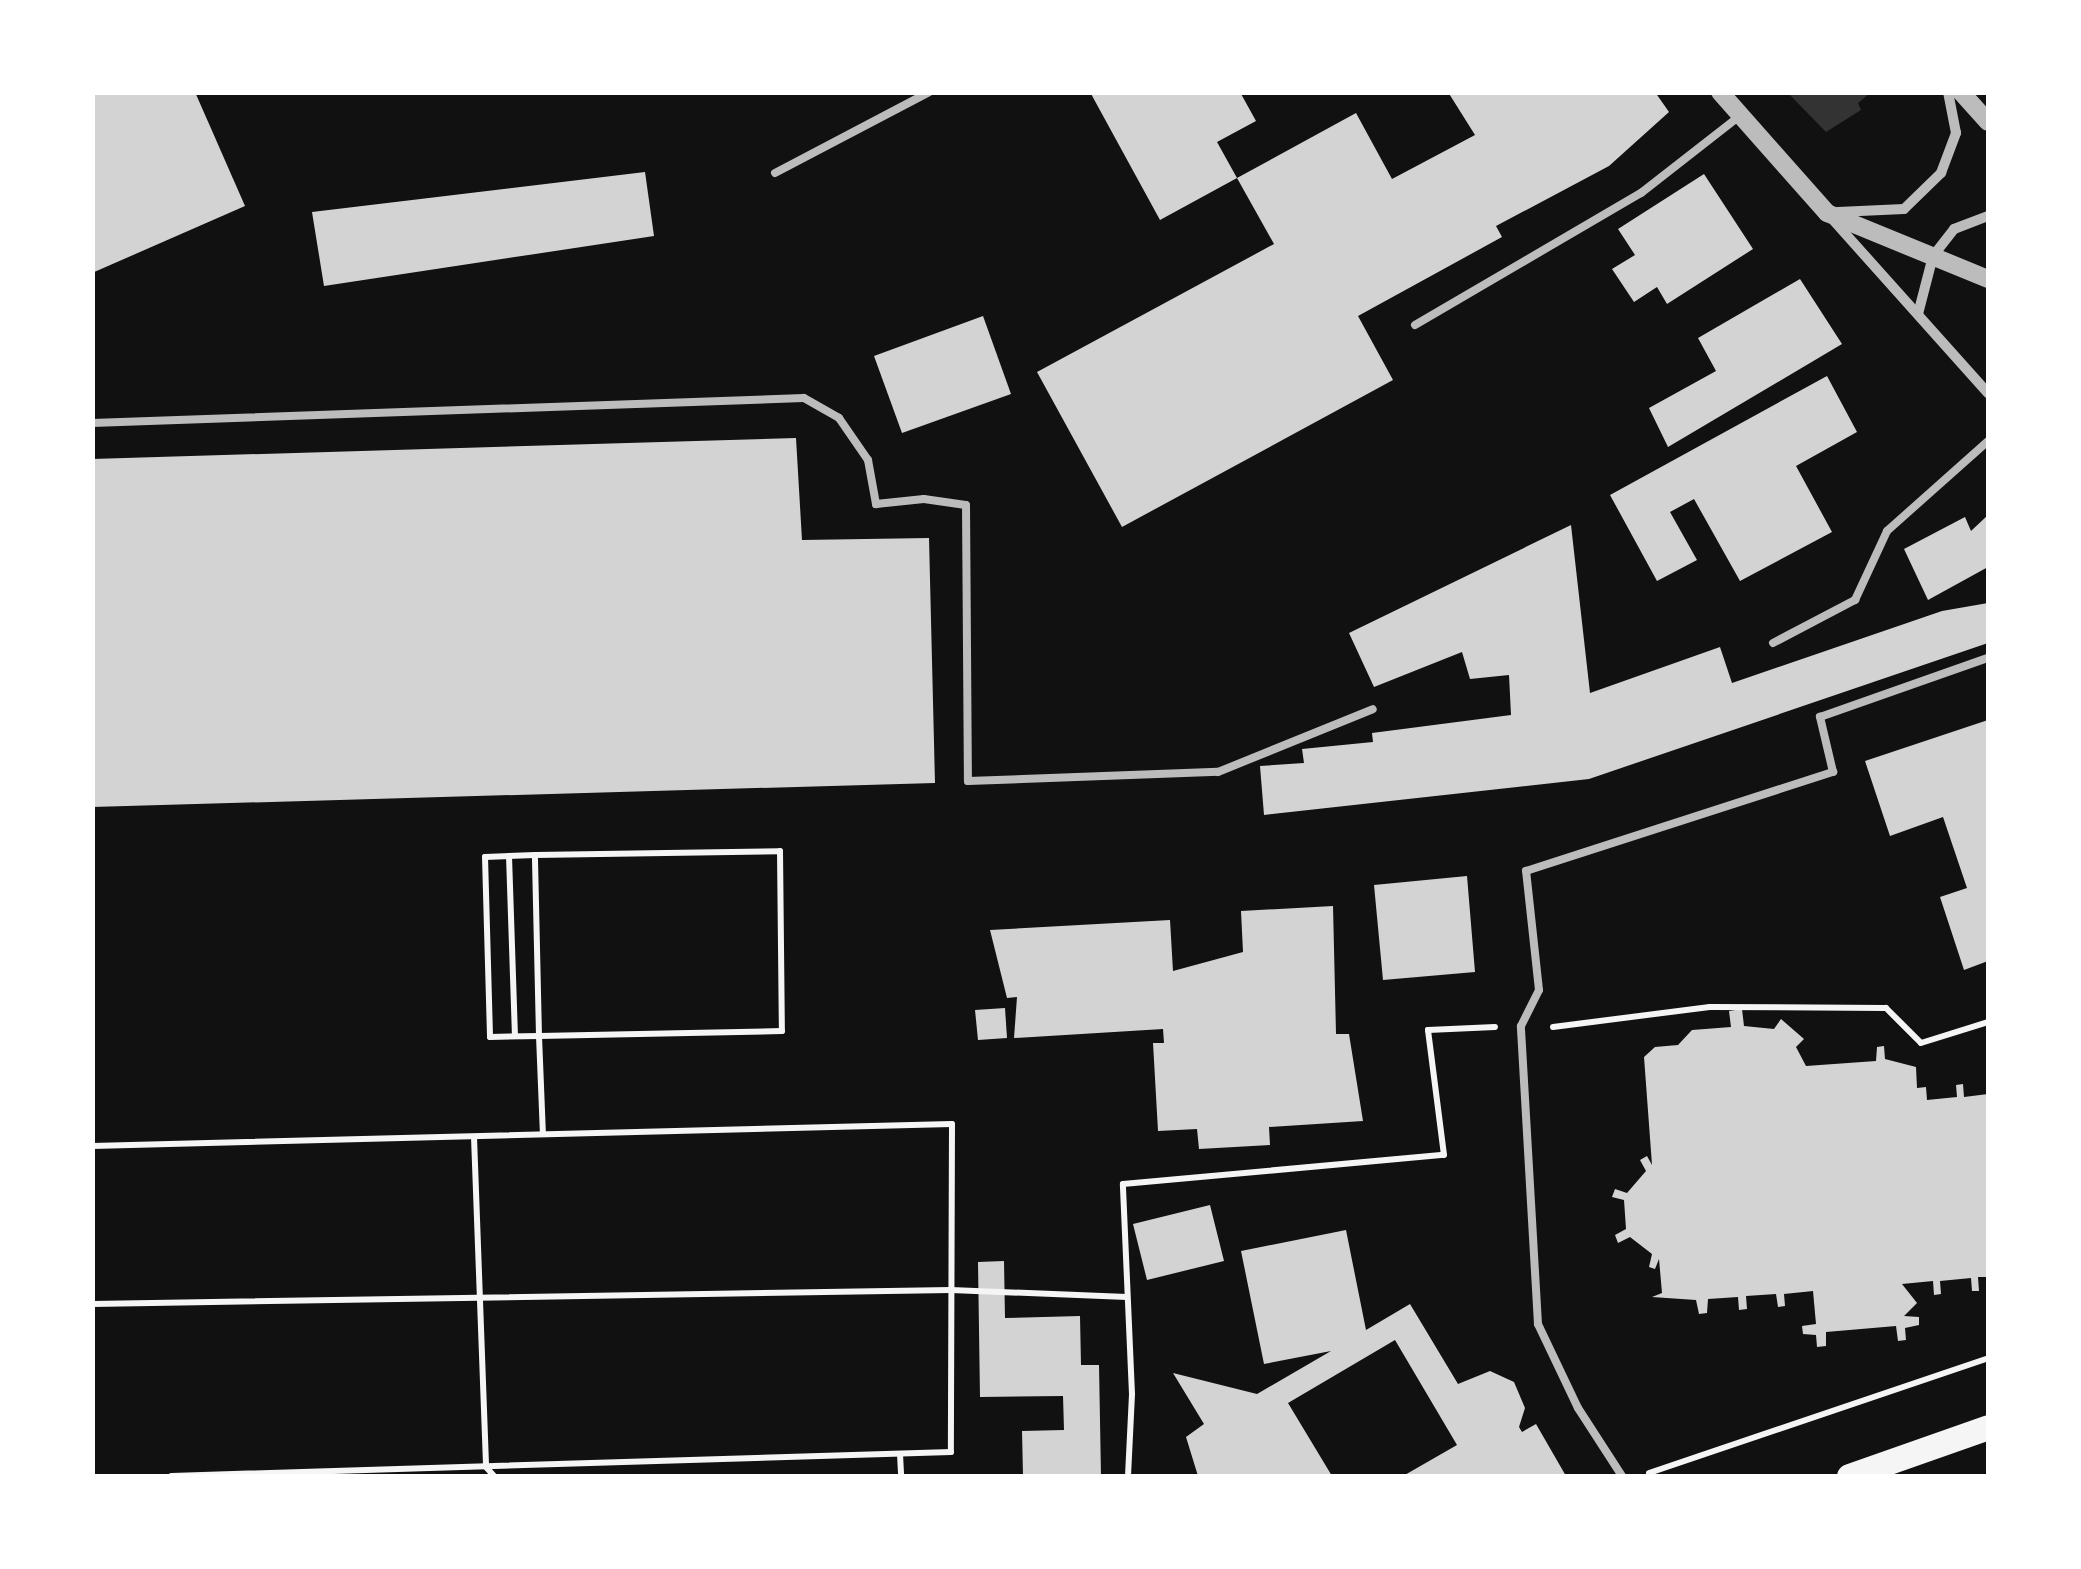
<!DOCTYPE html>
<style>
body{margin:0}
#map{position:relative;width:2081px;height:1569px;overflow:hidden;background:#111;font-family:"Varela Round",sans-serif}
div>[style]{position:absolute}
[style*='--x']{left:calc(var(--x)*1px);top:calc(var(--y)*1px);width:calc(var(--w)*1px);rotate:calc(var(--a)*1deg)}
.water>*{inset:0;background:#333}
.building>*{inset:0;background:#d3d3d3}
.path>*{height:6px;margin:-3px;padding:0 3px;transform-origin:3px;border-radius:3px;background:#f5f5f5}
.service>*{height:8px;margin:-4px;padding:0 4px;transform-origin:4px;border-radius:4px;background:#bcbcbc}
.minor>*{height:10px;margin:-5px;padding:0 5px;transform-origin:5px;border-radius:5px;background:#bcbcbc}
.tertiary>*{height:18px;margin:-9px;padding:0 9px;transform-origin:9px;border-radius:9px;background:#bcbcbc}
.primary>*{height:25px;margin:-12.5px;padding:0 12.5px;transform-origin:12.5px;border-radius:12.5px;background:#f5f5f5}
span{translate:-50% -50%;white-space:nowrap;text-align:center;line-height:1.15;-webkit-text-stroke:8px #fff;paint-order:stroke}
.frame{position:absolute;inset:0;border:95px solid #fff;pointer-events:none}
</style>
<div id="map">
<div class="water">
<div style="clip-path:polygon(1788px 93px,1870px 93px,1858px 103px,1861px 110px,1826px 132px)"></div>
</div>
<div class="building">
<div style="clip-path:polygon(92px 92px,195px 92px,245px 206px,92px 273px)"></div>
<div style="clip-path:polygon(1090px 92px,1240px 92px,1256px 121px,1217px 142px,1237px 178px,1356px 113px,1392px 179px,1475px 135px,1448px 92px,1655px 92px,1669px 112px,1609px 166px,1496px 226px,1502px 237px,1358px 316px,1393px 380px,1122px 527px,1037px 372px,1274px 244px,1237px 178px,1160px 220px)"></div>
<div style="clip-path:polygon(645px 172px,654px 236px,324px 286px,312px 212px)"></div>
<div style="clip-path:polygon(1704px 174px,1753px 249px,1667px 304px,1657px 287px,1634px 302px,1612px 269px,1635px 255px,1618px 229px)"></div>
<div style="clip-path:polygon(1800px 279px,1842px 344px,1668px 447px,1649px 408px,1716px 371px,1698px 338px)"></div>
<div style="clip-path:polygon(983px 316px,1011px 394px,902px 433px,874px 356px)"></div>
<div style="clip-path:polygon(1827px 376px,1857px 432px,1796px 466px,1832px 532px,1740px 581px,1694px 499px,1670px 512px,1697px 560px,1657px 581px,1610px 495px)"></div>
<div style="clip-path:polygon(796px 438px,802px 540px,929px 538px,935px 783px,92px 807px,92px 459px)"></div>
<div style="clip-path:polygon(1988px 515px,1988px 567px,1928px 600px,1904px 549px,1965px 517px,1971px 531px)"></div>
<div style="clip-path:polygon(1571px 525px,1590px 693px,1720px 647px,1732px 683px,1942px 611px,1988px 603px,1988px 643px,1589px 779px,1264px 815px,1260px 766px,1304px 763px,1302px 749px,1373px 742px,1372px 733px,1511px 715px,1509px 675px,1470px 679px,1462px 652px,1374px 687px,1349px 633px)"></div>
<div style="clip-path:polygon(1988px 720px,1988px 961px,1964px 970px,1940px 897px,1967px 888px,1943px 817px,1890px 836px,1865px 761px)"></div>
<div style="clip-path:polygon(1467px 876px,1475px 972px,1383px 980px,1374px 885px)"></div>
<div style="clip-path:polygon(1333px 906px,1336px 1034px,1349px 1034px,1363px 1121px,1269px 1127px,1270px 1145px,1199px 1149px,1197px 1129px,1158px 1131px,1153px 1043px,1164px 1043px,1163px 1029px,1014px 1038px,1017px 997px,1007px 998px,990px 930px,1170px 920px,1173px 971px,1243px 952px,1241px 911px)"></div>
<div style="clip-path:polygon(1005px 1008px,1007px 1038px,978px 1040px,975px 1010px)"></div>
<div style="clip-path:polygon(1742px 1009px,1744px 1026px,1774px 1029px,1781px 1019px,1804px 1039px,1796px 1047px,1806px 1066px,1876px 1061px,1877px 1047px,1884px 1046px,1885px 1059px,1916px 1067px,1917px 1088px,1926px 1087px,1927px 1100px,1957px 1097px,1956px 1085px,1963px 1084px,1964px 1097px,1988px 1094px,1988px 1277px,1978px 1277px,1979px 1291px,1972px 1291px,1971px 1278px,1940px 1281px,1941px 1294px,1934px 1295px,1933px 1281px,1902px 1284px,1917px 1303px,1904px 1316px,1919px 1317px,1919px 1325px,1905px 1328px,1906px 1340px,1898px 1341px,1896px 1326px,1826px 1332px,1826px 1346px,1817px 1347px,1816px 1335px,1803px 1334px,1802px 1326px,1816px 1324px,1813px 1291px,1784px 1294px,1785px 1306px,1778px 1307px,1776px 1294px,1746px 1296px,1747px 1309px,1739px 1310px,1738px 1297px,1708px 1299px,1707px 1313px,1699px 1314px,1696px 1300px,1652px 1297px,1662px 1293px,1659px 1259px,1655px 1269px,1649px 1267px,1652px 1254px,1630px 1237px,1618px 1243px,1615px 1235px,1626px 1229px,1624px 1200px,1612px 1197px,1615px 1189px,1627px 1193px,1646px 1171px,1640px 1160px,1647px 1156px,1652px 1165px,1644px 1057px,1655px 1047px,1678px 1045px,1692px 1030px,1731px 1027px,1729px 1011px)"></div>
<div style="clip-path:polygon(1210px 1205px,1224px 1261px,1147px 1280px,1133px 1224px)"></div>
<div style="clip-path:polygon(1346px 1230px,1366px 1330px,1410px 1304px,1458px 1384px,1490px 1371px,1514px 1382px,1525px 1408px,1519px 1427px,1522px 1432px,1536px 1424px,1566px 1476px,1403px 1476px,1457px 1445px,1395px 1340px,1288px 1403px,1332px 1476px,1198px 1476px,1186px 1437px,1204px 1424px,1173px 1373px,1257px 1394px,1331px 1351px,1264px 1364px,1241px 1251px)"></div>
<div style="clip-path:polygon(1004px 1261px,1005px 1318px,1080px 1316px,1081px 1365px,1099px 1365px,1101px 1476px,1023px 1476px,1022px 1431px,1064px 1430px,1063px 1396px,980px 1397px,978px 1262px)"></div>
</div>
<div class="path">
<div style="--x:780;--y:851;--w:180;--a:89.4"></div>
<div style="--x:782;--y:1031;--w:243;--a:178.8"></div>
<div style="--x:539;--y:1036;--w:181;--a:-91.3"></div>
<div style="--x:535;--y:855;--w:245;--a:-0.9"></div>
<div style="--x:535;--y:855;--w:50;--a:177.7"></div>
<div style="--x:485;--y:857;--w:180;--a:88.4"></div>
<div style="--x:490;--y:1037;--w:49;--a:-1.2"></div>
<div style="--x:539;--y:1036;--w:98;--a:87.7"></div>
<div style="--x:509;--y:856;--w:180;--a:88.1"></div>
<div style="--x:1553;--y:1027;--w:158;--a:-7.3"></div>
<div style="--x:1710;--y:1007;--w:176;--a:0.3"></div>
<div style="--x:1886;--y:1008;--w:49;--a:45"></div>
<div style="--x:1921;--y:1043;--w:70;--a:-17.4"></div>
<div style="--x:474;--y:1137;--w:330;--a:87.9"></div>
<div style="--x:486;--y:1467;--w:12;--a:48"></div>
<div style="--x:92;--y:1146;--w:860;--a:-1.47"></div>
<div style="--x:952;--y:1124;--w:328;--a:90.2"></div>
<div style="--x:951;--y:1452;--w:780;--a:178.24"></div>
<div style="--x:92;--y:1304;--w:859;--a:-0.93"></div>
<div style="--x:951;--y:1290;--w:176;--a:2.3"></div>
<div style="--x:900;--y:1454;--w:22;--a:87"></div>
<div style="--x:1649;--y:1473;--w:358;--a:-18.7"></div>
<div style="--x:1128;--y:1476;--w:82;--a:-87.2"></div>
<div style="--x:1132;--y:1394;--w:210;--a:-92.5"></div>
<div style="--x:1123;--y:1184;--w:322;--a:-5.2"></div>
<div style="--x:1444;--y:1155;--w:126;--a:-97.3"></div>
<div style="--x:1428;--y:1030;--w:67;--a:-2.6"></div>
</div>
<div class="service">
<div style="--x:775;--y:173;--w:174;--a:-27.7"></div>
<div style="--x:1415;--y:325;--w:262;--a:-30.3"></div>
<div style="--x:1641;--y:193;--w:127;--a:-38"></div>
<div style="--x:92;--y:423;--w:712;--a:-2.01"></div>
<div style="--x:804;--y:398;--w:40;--a:29.7"></div>
<div style="--x:839;--y:418;--w:51;--a:55.4"></div>
<div style="--x:868;--y:460;--w:45;--a:79.7"></div>
<div style="--x:876;--y:504;--w:48;--a:-5.9"></div>
<div style="--x:924;--y:499;--w:42;--a:8.1"></div>
<div style="--x:966;--y:505;--w:276;--a:89.6"></div>
<div style="--x:968;--y:781;--w:250;--a:-2.1"></div>
<div style="--x:1218;--y:772;--w:167;--a:-22.1"></div>
<div style="--x:1773;--y:643;--w:93;--a:-27.7"></div>
<div style="--x:1855;--y:600;--w:76;--a:-65.1"></div>
<div style="--x:1887;--y:531;--w:135;--a:-41.7"></div>
<div style="--x:1622;--y:1476;--w:81;--a:-122.9"></div>
<div style="--x:1578;--y:1408;--w:93;--a:-115.5"></div>
<div style="--x:1538;--y:1324;--w:298;--a:-93.3"></div>
<div style="--x:1521;--y:1026;--w:40;--a:-63.4"></div>
<div style="--x:1539;--y:990;--w:120;--a:-96.2"></div>
<div style="--x:1526;--y:871;--w:323;--a:-17.9"></div>
<div style="--x:1833;--y:772;--w:57;--a:-103.3"></div>
<div style="--x:1820;--y:717;--w:178;--a:-19.4"></div>
</div>
<div class="minor">
<div style="--x:1838;--y:212;--w:66;--a:-2.6"></div>
<div style="--x:1904;--y:209;--w:52;--a:-44.2"></div>
<div style="--x:1941;--y:173;--w:43;--a:-69.4"></div>
<div style="--x:1956;--y:133;--w:42;--a:-101"></div>
<div style="--x:1834;--y:221;--w:231;--a:48.2"></div>
<div style="--x:1918;--y:314;--w:60;--a:-75.5"></div>
<div style="--x:1933;--y:256;--w:34;--a:-52"></div>
<div style="--x:1954;--y:229;--w:36;--a:-21"></div>
</div>
<div class="tertiary">
<div style="--x:1720;--y:92;--w:162;--a:48.5"></div>
<div style="--x:1827;--y:213;--w:174;--a:22.3"></div>
<div style="--x:1961;--y:92;--w:40;--a:48"></div>
</div>
<div class="primary">
<div style="--x:1849;--y:1476;--w:147;--a:-19.4"></div>
</div>
<div class="frame"></div>
</div>
